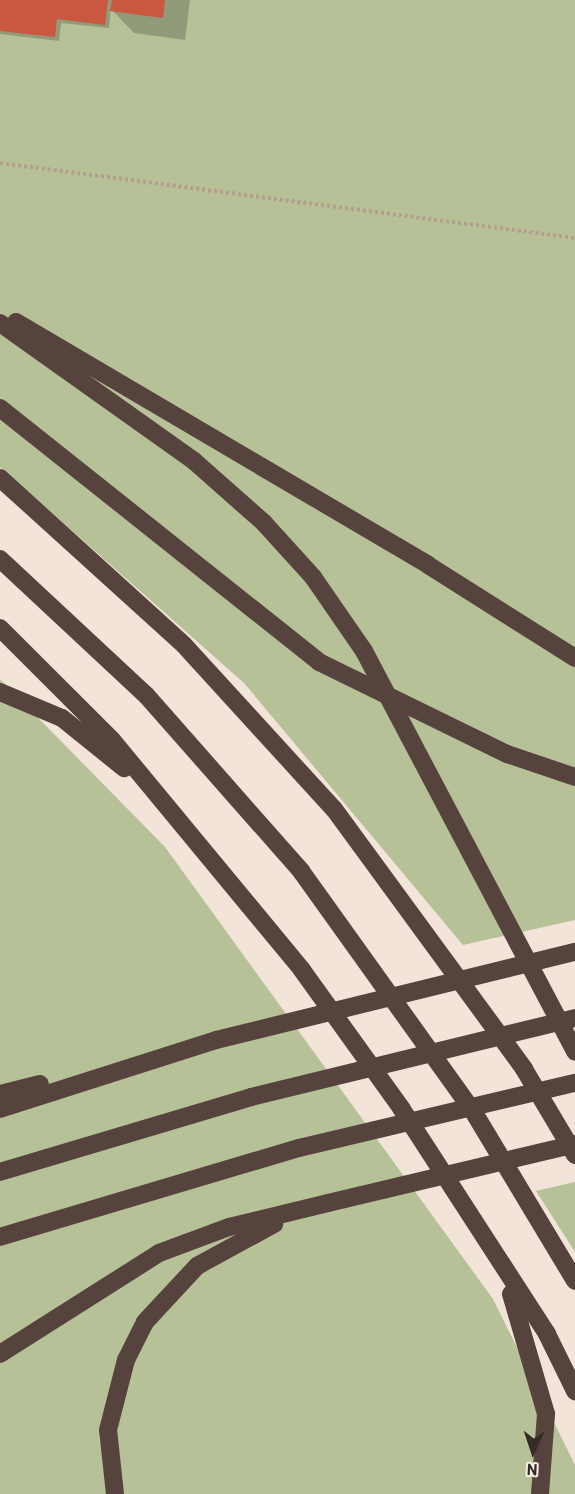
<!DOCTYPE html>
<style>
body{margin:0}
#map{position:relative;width:575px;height:1494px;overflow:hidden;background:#f2e4d8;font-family:Barlow,sans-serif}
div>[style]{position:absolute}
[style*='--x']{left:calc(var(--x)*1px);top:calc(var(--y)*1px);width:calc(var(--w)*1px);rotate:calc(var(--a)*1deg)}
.green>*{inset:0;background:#b6c198}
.shadow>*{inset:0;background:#0003}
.building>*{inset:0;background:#ca583e}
.path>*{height:4px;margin-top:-2px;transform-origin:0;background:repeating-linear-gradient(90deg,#b69d8e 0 3px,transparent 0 6px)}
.highway>*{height:18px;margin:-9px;padding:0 9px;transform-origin:9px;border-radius:9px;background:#57433d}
.highway-bridge>*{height:18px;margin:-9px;padding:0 9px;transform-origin:9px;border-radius:9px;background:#57433d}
span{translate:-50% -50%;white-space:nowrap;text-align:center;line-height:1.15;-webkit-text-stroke:5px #faefe5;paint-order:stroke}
.north{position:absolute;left:503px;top:1422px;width:60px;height:60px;-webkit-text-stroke:4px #faefe5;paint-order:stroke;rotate:183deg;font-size:16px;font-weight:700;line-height:24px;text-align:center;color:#352a26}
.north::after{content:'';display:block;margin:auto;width:21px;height:27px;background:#352a26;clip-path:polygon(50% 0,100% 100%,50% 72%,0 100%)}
</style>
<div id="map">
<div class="green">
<div style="clip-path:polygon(0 0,575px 0,575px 920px,463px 945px,244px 683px,0 467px)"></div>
<div style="clip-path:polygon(0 679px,165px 847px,493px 1299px,575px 1465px,575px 1494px,0 1494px)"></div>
<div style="clip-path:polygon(575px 1182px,575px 1252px,536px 1191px)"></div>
</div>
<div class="shadow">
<div style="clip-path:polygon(0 0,190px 0,185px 40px,134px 33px,111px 9px,109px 28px,61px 23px,59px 41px,0 34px)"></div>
</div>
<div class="building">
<div style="clip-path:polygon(0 0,108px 0,105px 25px,57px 19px,55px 37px,0 31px)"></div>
<div style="clip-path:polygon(112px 0,165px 0,163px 18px,110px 11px)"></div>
</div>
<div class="path">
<div style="--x:0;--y:163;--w:580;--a:7.43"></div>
</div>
<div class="highway">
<div style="--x:16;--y:322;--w:478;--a:30.5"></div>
<div style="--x:428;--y:565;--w:174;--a:32.3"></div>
<div style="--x:0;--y:323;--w:238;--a:35.4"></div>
<div style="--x:194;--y:461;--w:94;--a:41.5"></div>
<div style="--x:264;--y:523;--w:73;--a:47.8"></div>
<div style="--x:313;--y:577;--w:90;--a:55.4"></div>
<div style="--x:364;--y:651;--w:453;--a:62.2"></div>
<div style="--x:0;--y:408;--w:408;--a:38.5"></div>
<div style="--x:0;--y:478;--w:248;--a:42.2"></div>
<div style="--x:184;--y:645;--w:222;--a:47.6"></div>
<div style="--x:334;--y:809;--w:322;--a:53.8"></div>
<div style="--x:524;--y:1069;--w:100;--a:59.3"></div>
<div style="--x:0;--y:559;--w:200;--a:43"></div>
<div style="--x:146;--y:695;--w:235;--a:48.6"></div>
<div style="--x:301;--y:871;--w:295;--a:54.4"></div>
<div style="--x:473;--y:1111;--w:198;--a:59"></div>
<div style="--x:0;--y:628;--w:158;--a:45"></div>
<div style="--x:112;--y:740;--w:298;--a:50.4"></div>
<div style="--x:302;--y:970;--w:170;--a:54.3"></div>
<div style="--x:401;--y:1108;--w:269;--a:57.1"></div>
<div style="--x:547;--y:1334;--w:64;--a:63.8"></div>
<div style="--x:0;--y:692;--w:67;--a:22.8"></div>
<div style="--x:62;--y:718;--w:80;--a:38.9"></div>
<div style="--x:507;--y:754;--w:72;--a:18.7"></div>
<div style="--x:0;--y:1094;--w:41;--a:-14"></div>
<div style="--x:0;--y:1109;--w:227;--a:-17.7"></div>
<div style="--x:0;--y:1172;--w:262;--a:-16.6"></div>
<div style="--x:0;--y:1237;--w:312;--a:-16.6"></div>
<div style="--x:511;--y:1294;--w:125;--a:73.7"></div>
<div style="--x:546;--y:1414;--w:80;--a:94.3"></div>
<div style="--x:0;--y:1354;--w:188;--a:-32.4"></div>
<div style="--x:159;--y:1253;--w:75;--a:-20.4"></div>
<div style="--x:229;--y:1227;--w:102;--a:-13.6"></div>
<div style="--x:115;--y:1494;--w:64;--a:-96.2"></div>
<div style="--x:108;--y:1430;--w:72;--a:-75.6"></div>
<div style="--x:126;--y:1360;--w:42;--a:-63.4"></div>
<div style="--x:145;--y:1322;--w:76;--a:-47.1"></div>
<div style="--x:197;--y:1266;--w:88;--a:-28.6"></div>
</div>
<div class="highway-bridge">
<div style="--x:319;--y:662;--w:209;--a:26.1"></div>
<div style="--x:216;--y:1040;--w:370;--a:-13.8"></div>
<div style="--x:251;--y:1097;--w:333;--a:-13.7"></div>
<div style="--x:299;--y:1148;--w:284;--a:-13.3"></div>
<div style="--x:328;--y:1203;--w:254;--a:-13.4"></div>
</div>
<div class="north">N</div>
</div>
